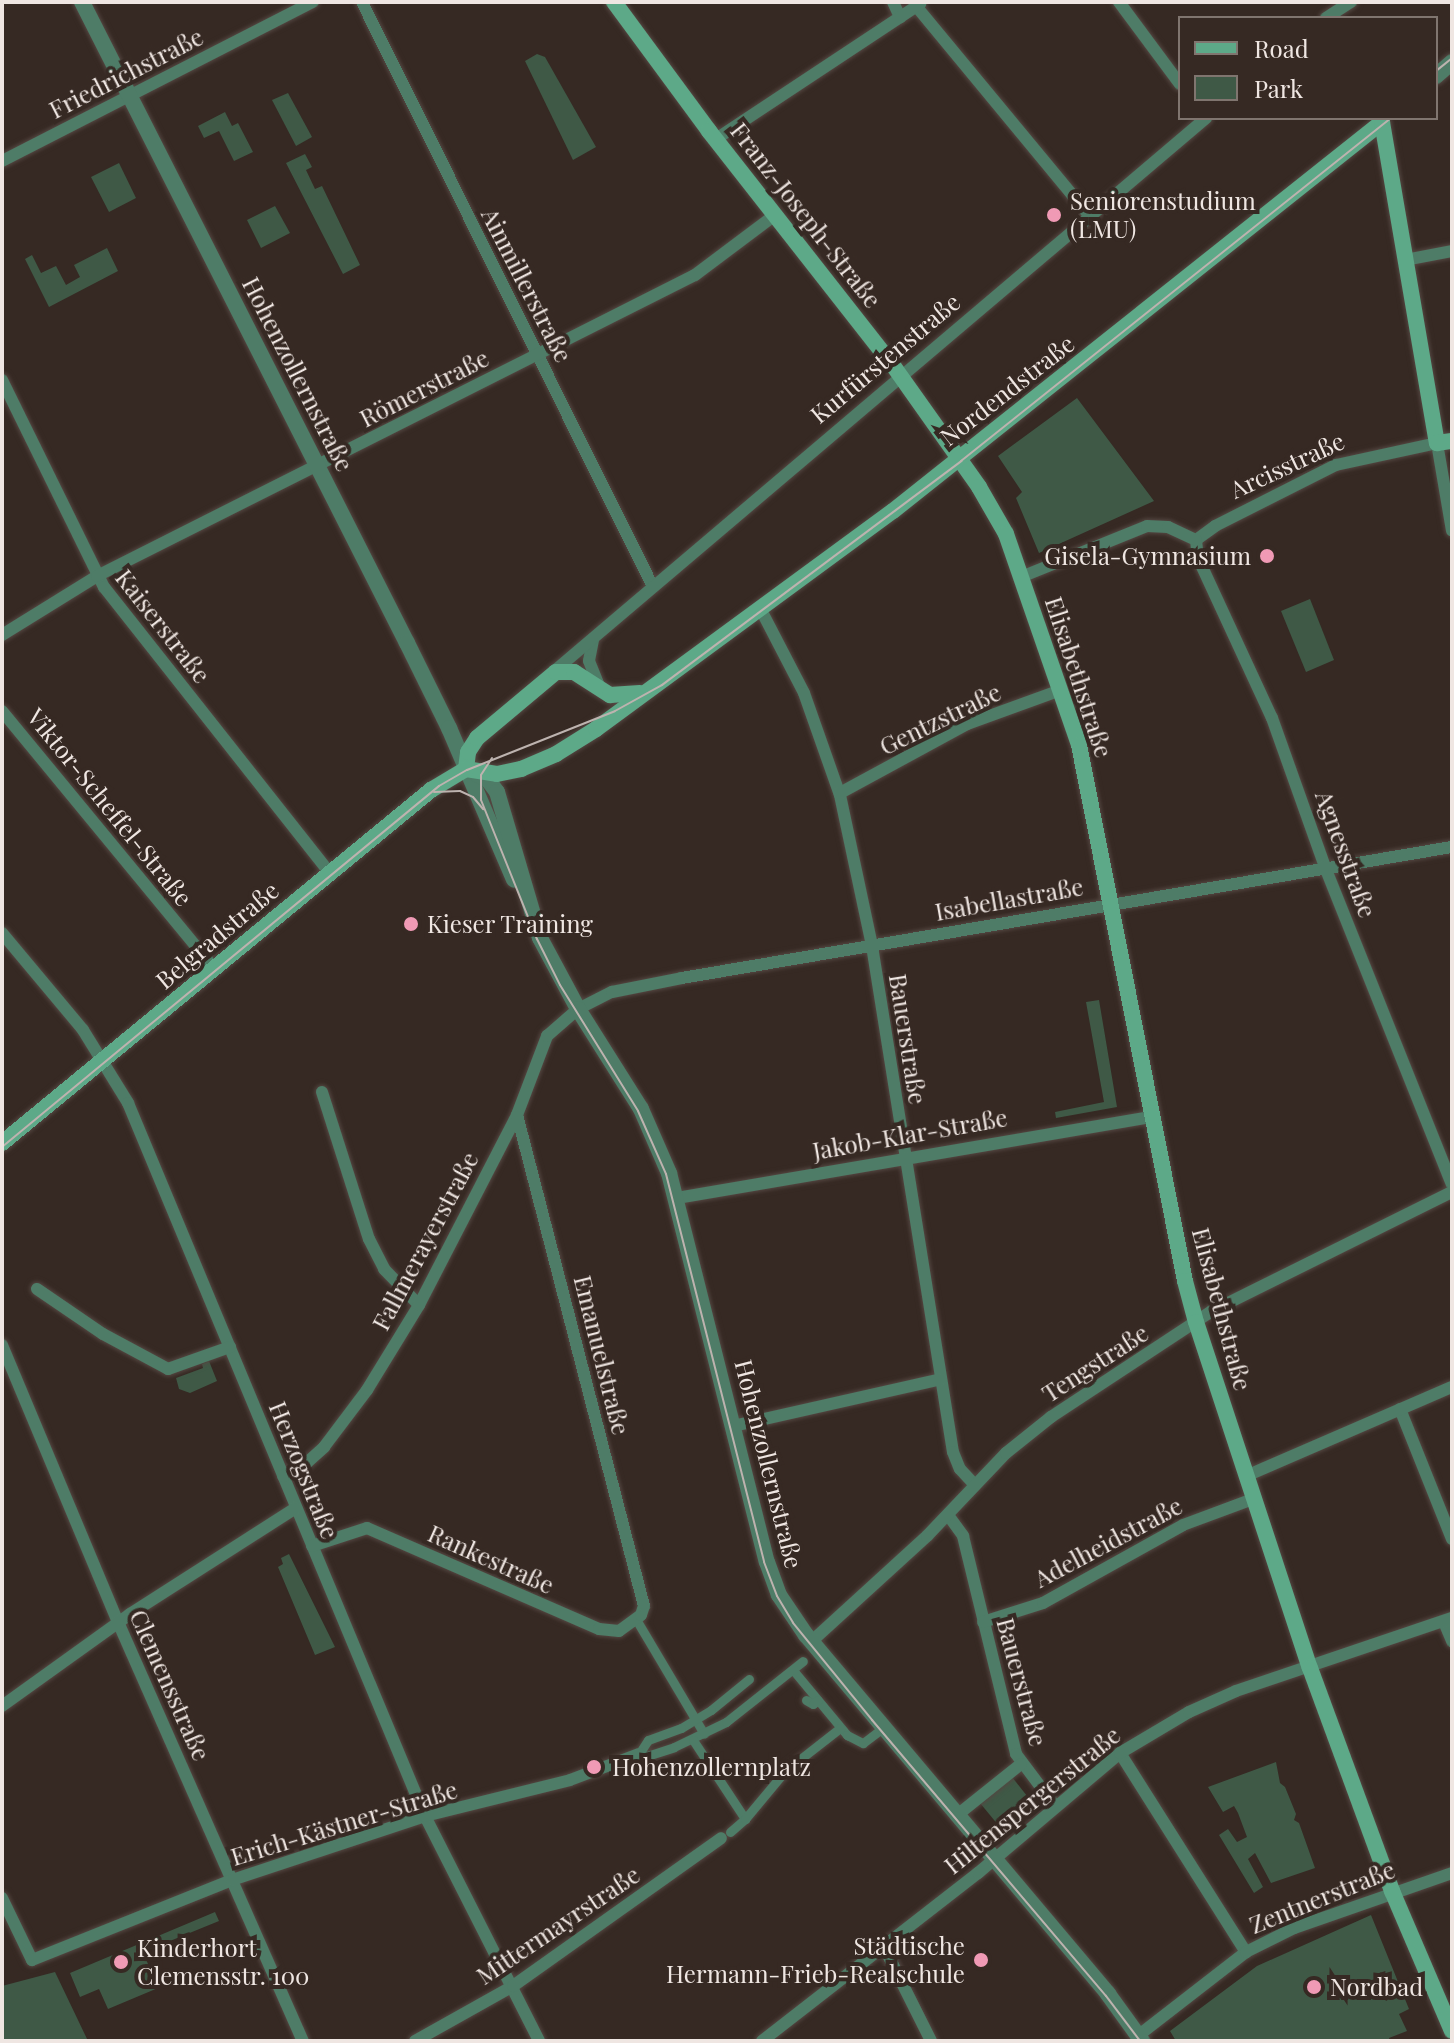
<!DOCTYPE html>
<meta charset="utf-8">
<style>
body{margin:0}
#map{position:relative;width:1454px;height:2043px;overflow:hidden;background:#362923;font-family:"Playfair Display",serif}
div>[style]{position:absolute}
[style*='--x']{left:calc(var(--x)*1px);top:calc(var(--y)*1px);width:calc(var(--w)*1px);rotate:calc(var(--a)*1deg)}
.green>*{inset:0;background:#3f5946}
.roads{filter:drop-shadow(0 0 2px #544742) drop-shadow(0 0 2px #544742)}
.pedestrian>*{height:9px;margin:-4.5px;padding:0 4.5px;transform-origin:4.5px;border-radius:4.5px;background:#4e7c67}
.minor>*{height:12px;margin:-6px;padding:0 6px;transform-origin:6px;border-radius:6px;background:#4e7c67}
.tertiary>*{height:16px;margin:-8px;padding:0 8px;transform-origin:8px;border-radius:8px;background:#4e7c67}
.secondary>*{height:16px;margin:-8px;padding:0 8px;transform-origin:8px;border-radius:8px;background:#5da988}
.tram>*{height:2px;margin:-1px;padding:0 1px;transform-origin:1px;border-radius:1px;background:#bdb3af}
.dots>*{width:22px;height:22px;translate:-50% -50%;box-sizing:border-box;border:4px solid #362923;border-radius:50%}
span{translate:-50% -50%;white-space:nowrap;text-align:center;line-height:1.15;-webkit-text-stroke:8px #362923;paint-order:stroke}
.street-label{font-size:24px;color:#efe6e2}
.poi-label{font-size:24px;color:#efe6e2}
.left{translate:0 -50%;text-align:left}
.right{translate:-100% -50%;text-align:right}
.frame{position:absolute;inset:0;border:4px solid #efe6e2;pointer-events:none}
.legend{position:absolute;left:1178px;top:16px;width:260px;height:104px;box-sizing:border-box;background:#362923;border:2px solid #80756f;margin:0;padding:10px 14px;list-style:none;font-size:24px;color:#efe6e2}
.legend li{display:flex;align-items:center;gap:16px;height:40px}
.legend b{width:40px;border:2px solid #80756f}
</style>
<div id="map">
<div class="green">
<div style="clip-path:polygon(537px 54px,545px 57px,596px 147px,573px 160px,525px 61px)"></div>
<div style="clip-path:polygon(288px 93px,312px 137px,296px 146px,272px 100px)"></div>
<div style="clip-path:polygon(225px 112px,232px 126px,238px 123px,253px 152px,234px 161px,219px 131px,204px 138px,198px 126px)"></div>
<div style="clip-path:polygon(305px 154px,312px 167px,306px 170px,315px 189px,322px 186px,360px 265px,343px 274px,286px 163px)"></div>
<div style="clip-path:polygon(119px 163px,136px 198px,109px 212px,91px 177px)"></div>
<div style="clip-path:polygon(275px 206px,290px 233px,261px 248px,247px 220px)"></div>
<div style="clip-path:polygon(107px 248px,118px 271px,49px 307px,25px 259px,32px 255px,41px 273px,56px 266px,66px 285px,80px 277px,74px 265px)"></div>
<div style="clip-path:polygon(1077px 398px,1154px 501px,1039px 553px,1016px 498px,1022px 492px,998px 456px)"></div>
<div style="clip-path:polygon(1310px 599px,1334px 660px,1306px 672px,1281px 611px)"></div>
<div style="clip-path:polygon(1099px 1000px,1117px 1107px,1056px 1118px,1055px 1112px,1104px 1102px,1086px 1002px)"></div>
<div style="clip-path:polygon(209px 1361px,217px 1381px,190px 1393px,179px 1389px,176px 1378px,203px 1368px,202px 1364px)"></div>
<div style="clip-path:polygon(289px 1554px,335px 1647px,315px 1655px,278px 1567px,283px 1564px,281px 1558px)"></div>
<div style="clip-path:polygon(1276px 1762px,1280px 1783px,1285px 1787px,1296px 1814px,1294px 1820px,1299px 1823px,1315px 1868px,1271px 1883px,1255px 1853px,1248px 1859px,1263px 1887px,1254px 1893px,1219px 1835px,1228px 1829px,1237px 1842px,1247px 1837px,1238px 1813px,1234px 1806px,1223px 1812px,1208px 1787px)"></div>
<div style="clip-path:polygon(1012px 1777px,1031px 1801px,999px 1826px,980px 1803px)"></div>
<div style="clip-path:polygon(215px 1912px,219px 1921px,143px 1952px,158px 1988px,108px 2009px,99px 1989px,80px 1997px,70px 1973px)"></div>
<div style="clip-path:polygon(1371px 1915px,1409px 2009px,1399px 2014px,1407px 2031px,1389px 2038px,1390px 2041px,1176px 2041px,1170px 2031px,1257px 1966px)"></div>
<div style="clip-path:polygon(55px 1972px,88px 2041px,2px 2041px,2px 1986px)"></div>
</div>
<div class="roads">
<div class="pedestrian">
<div style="--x:637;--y:1621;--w:131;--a:59.3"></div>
<div style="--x:793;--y:1670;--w:85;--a:50.3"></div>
<div style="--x:847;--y:1735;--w:18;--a:27"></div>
<div style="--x:863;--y:1743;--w:25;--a:-37"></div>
<div style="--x:749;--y:1679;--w:49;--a:140.8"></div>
<div style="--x:711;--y:1710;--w:35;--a:149"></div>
<div style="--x:681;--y:1728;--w:35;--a:160"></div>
<div style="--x:648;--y:1740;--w:17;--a:123"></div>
<div style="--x:639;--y:1754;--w:8;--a:14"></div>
<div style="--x:647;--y:1756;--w:28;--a:-18"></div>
<div style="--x:674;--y:1747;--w:58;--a:-25.7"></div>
<div style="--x:726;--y:1722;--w:98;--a:-38.4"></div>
<div style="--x:806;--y:1700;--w:8;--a:30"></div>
<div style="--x:813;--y:1704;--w:6;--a:-39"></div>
<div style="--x:693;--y:1740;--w:95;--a:56.6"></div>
<div style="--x:730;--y:1832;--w:20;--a:-41"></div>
<div style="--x:745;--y:1819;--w:62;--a:-50.2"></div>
<div style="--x:785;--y:1771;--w:70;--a:-38"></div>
</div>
<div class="minor">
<div style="--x:362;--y:2;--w:653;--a:63.55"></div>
<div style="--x:893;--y:2;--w:17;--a:65"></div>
<div style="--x:1119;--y:2;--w:102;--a:53.4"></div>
<div style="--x:916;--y:6;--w:273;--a:50.4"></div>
<div style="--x:1326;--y:18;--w:30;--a:-33"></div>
<div style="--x:716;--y:139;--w:245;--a:-33.5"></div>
<div style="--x:2;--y:161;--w:349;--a:-27.1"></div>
<div style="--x:1405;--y:260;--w:48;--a:-10.8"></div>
<div style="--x:2;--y:380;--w:231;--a:63.8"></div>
<div style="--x:104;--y:587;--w:365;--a:51.7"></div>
<div style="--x:1196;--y:540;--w:18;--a:84"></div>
<div style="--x:1198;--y:558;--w:176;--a:65.2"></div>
<div style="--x:1272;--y:718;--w:158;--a:70.4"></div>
<div style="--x:1325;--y:867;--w:341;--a:68.2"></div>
<div style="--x:1196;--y:540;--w:24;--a:-36"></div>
<div style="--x:1215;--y:526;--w:136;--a:-26.8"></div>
<div style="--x:1336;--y:465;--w:103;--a:-12.3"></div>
<div style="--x:1437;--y:443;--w:89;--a:80.3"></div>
<div style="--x:1021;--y:577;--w:136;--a:-22"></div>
<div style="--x:1147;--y:526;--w:21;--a:3"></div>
<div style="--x:1168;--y:527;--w:31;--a:25"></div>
<div style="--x:761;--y:610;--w:93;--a:62.6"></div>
<div style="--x:804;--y:693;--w:108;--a:70.6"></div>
<div style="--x:840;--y:795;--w:154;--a:78"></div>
<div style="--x:872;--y:946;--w:512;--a:80.91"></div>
<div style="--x:953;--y:1452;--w:18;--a:68"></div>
<div style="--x:960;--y:1469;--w:21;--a:47"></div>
<div style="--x:2;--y:635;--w:112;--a:-31.8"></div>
<div style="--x:97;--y:576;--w:669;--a:-26.72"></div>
<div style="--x:695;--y:275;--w:100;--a:-36.9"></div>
<div style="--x:593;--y:640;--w:21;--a:101"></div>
<div style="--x:589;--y:661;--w:27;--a:68"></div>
<div style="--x:552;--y:673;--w:858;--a:-40.32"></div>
<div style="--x:2;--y:711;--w:333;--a:50.5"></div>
<div style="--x:840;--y:793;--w:145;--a:-28.5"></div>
<div style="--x:967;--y:724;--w:100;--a:-19.9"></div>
<div style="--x:2;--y:933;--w:126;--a:50.1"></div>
<div style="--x:83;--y:1030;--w:86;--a:58.3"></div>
<div style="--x:128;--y:1103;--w:772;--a:67.39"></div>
<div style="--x:425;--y:1816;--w:252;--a:63.1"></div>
<div style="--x:322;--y:1092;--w:154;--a:72.3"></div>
<div style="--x:369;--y:1239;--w:34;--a:63"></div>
<div style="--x:384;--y:1269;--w:50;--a:45.8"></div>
<div style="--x:677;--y:1198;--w:482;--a:-9.7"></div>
<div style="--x:37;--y:1289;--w:80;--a:34.3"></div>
<div style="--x:103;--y:1334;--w:74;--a:28.3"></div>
<div style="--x:168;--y:1369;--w:66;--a:-19.5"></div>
<div style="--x:2;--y:1345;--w:300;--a:67.3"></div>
<div style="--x:118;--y:1622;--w:458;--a:66.2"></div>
<div style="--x:1400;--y:1409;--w:140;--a:68.2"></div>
<div style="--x:733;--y:1426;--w:213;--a:-12.7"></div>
<div style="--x:283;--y:1476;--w:21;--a:-25"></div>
<div style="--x:302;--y:1467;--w:30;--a:-42"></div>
<div style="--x:324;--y:1447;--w:71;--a:-53"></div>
<div style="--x:367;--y:1390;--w:100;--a:-58.5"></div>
<div style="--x:419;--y:1305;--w:214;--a:-62.7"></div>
<div style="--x:517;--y:1115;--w:85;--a:-69.2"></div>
<div style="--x:547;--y:1036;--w:41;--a:-41.1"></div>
<div style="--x:578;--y:1009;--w:38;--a:-27"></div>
<div style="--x:612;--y:992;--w:71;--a:-11.3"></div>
<div style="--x:682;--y:978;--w:781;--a:-9.66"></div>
<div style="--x:1246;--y:1476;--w:224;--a:-23.4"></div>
<div style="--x:948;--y:1515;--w:26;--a:54"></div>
<div style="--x:963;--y:1536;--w:224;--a:76.3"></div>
<div style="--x:1016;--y:1754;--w:65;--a:53.1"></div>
<div style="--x:312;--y:1546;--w:58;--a:-18.1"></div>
<div style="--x:367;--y:1528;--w:253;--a:23.5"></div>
<div style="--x:599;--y:1629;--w:20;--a:6"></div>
<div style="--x:619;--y:1631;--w:27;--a:-36"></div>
<div style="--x:641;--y:1615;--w:9;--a:-72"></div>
<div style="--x:644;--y:1606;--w:507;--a:-104.5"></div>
<div style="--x:983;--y:1622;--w:63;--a:-17.6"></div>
<div style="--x:1043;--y:1603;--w:160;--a:-29.1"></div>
<div style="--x:1183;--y:1525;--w:75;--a:-20.4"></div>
<div style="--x:1444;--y:1622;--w:21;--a:67"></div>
<div style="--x:812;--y:1641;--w:156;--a:-42.4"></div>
<div style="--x:927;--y:1536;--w:115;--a:-46.4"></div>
<div style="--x:1006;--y:1453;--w:58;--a:-38.7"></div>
<div style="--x:1051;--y:1417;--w:193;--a:-33.4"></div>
<div style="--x:1212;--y:1311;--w:268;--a:-26.4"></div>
<div style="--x:2;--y:1706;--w:158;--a:-35.7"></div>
<div style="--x:130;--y:1614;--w:197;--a:-32.6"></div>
<div style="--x:1120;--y:1753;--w:236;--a:57.7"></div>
<div style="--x:956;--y:1816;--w:83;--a:-38.7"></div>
<div style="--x:2;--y:1898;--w:69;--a:64.2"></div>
<div style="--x:32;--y:1960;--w:215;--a:-21.8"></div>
<div style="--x:232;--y:1880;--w:203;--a:-18.3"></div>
<div style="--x:425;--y:1816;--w:149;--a:-13.9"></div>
<div style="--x:570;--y:1780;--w:74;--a:-20.6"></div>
<div style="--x:884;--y:1947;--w:105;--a:63.4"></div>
<div style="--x:1139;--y:2035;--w:135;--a:-37.8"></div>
<div style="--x:1246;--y:1952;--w:54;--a:-26.6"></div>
<div style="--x:1294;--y:1928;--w:167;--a:-19.2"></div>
<div style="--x:415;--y:2041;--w:112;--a:-29.3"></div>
<div style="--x:513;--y:1986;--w:255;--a:-35.4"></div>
<div style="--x:762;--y:2041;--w:274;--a:-37.9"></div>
<div style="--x:978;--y:1873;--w:186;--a:-40.2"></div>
<div style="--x:1120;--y:1753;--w:80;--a:-30.7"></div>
<div style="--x:1189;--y:1712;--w:51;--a:-24.1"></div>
<div style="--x:1236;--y:1691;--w:228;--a:-18.7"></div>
</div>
<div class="tertiary">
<div style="--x:82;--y:2;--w:719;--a:63.11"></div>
<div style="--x:407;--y:643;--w:95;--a:63.7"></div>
<div style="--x:449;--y:728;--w:165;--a:66.8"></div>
<div style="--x:1436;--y:76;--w:21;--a:-41"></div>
<div style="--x:471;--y:771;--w:19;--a:28"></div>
<div style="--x:488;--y:780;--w:15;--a:53"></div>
<div style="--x:497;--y:792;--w:152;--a:73.6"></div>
<div style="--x:540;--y:938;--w:81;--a:61.8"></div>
<div style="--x:578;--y:1009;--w:118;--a:57.8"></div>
<div style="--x:641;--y:1109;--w:70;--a:66.4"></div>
<div style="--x:669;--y:1173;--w:401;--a:75.9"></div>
<div style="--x:767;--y:1562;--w:35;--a:70"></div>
<div style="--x:779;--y:1595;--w:48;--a:56"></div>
<div style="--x:806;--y:1635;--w:469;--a:49.9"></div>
<div style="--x:1108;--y:1994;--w:58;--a:54.1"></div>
</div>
<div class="secondary">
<div style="--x:614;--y:2;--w:160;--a:53.6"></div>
<div style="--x:709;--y:131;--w:296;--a:51.9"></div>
<div style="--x:892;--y:364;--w:151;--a:54.7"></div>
<div style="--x:979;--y:487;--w:54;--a:60.1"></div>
<div style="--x:1006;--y:534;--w:223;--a:70.9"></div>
<div style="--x:1079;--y:745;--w:546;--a:78.81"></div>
<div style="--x:1185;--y:1281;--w:42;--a:75"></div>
<div style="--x:1196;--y:1322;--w:364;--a:71.8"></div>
<div style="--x:1310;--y:1668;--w:238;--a:69.8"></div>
<div style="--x:1392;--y:1891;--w:152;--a:66.8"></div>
<div style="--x:466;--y:769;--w:31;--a:9"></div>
<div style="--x:497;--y:774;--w:25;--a:-12"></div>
<div style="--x:521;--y:769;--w:38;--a:-23"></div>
<div style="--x:556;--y:754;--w:47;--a:-32"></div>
<div style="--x:596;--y:729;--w:368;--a:-36.3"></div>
<div style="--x:893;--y:511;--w:625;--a:-38.5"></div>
<div style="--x:1382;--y:122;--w:326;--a:80.3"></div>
<div style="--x:1437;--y:443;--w:15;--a:-8"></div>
<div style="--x:466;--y:769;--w:17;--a:-83"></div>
<div style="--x:468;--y:752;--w:17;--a:-57"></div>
<div style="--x:477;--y:738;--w:103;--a:-39.9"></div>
<div style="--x:556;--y:672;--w:18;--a:0"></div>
<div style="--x:574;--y:672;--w:43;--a:32.6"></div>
<div style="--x:610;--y:695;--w:30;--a:-4"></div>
<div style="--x:2;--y:1143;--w:556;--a:-39.45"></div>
<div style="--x:431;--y:790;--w:41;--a:-31"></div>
</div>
</div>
<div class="tram">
<div style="--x:1436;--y:71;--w:21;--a:-39"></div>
<div style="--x:492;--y:758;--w:20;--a:123"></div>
<div style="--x:481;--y:775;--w:25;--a:90"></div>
<div style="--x:481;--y:800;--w:150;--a:68.1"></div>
<div style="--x:537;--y:939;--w:51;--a:63.4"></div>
<div style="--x:560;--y:985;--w:148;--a:58.2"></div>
<div style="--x:638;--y:1111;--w:69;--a:66"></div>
<div style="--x:666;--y:1174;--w:400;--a:75.8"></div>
<div style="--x:764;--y:1562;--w:36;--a:69"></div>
<div style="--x:777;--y:1596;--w:31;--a:59"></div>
<div style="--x:793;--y:1623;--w:125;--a:50.8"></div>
<div style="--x:872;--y:1720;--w:362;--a:49.7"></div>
<div style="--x:1106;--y:1996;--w:56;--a:52.9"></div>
<div style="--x:434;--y:792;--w:26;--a:-2"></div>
<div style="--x:460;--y:791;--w:14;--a:25"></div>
<div style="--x:473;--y:797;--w:16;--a:50"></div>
<div style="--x:2;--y:1147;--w:567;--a:-39.56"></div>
<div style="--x:439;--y:786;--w:32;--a:-30"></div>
<div style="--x:467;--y:770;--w:159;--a:-21.7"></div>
<div style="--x:615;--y:711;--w:54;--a:-29"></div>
<div style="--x:662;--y:685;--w:374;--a:-36.8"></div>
<div style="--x:961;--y:461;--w:550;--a:-38.58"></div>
</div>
<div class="dots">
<div style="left:1054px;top:215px;background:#f09ab5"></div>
<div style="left:1267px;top:556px;background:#f09ab5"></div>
<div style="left:411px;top:924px;background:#f09ab5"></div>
<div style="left:594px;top:1767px;background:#f09ab5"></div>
<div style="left:981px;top:1960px;background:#f09ab5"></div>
<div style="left:121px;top:1962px;background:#f09ab5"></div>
<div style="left:1314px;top:1987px;background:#f09ab5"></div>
</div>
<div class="street-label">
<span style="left:126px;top:73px;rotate:-27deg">Friedrichstraße</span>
<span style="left:806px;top:215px;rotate:52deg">Franz-Joseph-Straße</span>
<span style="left:527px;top:285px;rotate:63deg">Ainmillerstraße</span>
<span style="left:885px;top:358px;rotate:-40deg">Kurfürstenstraße</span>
<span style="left:298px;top:374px;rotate:63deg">Hohenzollernstraße</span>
<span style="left:424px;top:388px;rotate:-27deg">Römerstraße</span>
<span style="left:1007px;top:390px;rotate:-38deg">Nordendstraße</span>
<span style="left:1287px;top:465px;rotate:-25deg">Arcisstraße</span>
<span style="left:163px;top:626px;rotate:52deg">Kaiserstraße</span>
<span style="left:1079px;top:677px;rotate:72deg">Elisabethstraße</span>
<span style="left:940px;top:719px;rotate:-26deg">Gentzstraße</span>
<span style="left:110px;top:807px;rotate:51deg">Viktor-Scheffel-Straße</span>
<span style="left:1346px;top:854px;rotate:70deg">Agnesstraße</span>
<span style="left:1009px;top:899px;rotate:-10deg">Isabellastraße</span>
<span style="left:217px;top:935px;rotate:-40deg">Belgradstraße</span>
<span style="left:908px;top:1039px;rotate:81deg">Bauerstraße</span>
<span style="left:910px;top:1134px;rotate:-10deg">Jakob-Klar-Straße</span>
<span style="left:425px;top:1241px;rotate:-62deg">Fallmerayerstraße</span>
<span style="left:1222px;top:1309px;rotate:75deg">Elisabethstraße</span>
<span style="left:602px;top:1355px;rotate:76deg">Emanuelstraße</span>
<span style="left:1095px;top:1363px;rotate:-33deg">Tengstraße</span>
<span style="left:769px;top:1464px;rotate:76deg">Hohenzollernstraße</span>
<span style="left:304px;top:1470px;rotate:68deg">Herzogstraße</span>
<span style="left:1108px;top:1542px;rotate:-28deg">Adelheidstraße</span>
<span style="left:491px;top:1559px;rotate:24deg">Rankestraße</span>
<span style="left:1022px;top:1682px;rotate:75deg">Bauerstraße</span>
<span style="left:170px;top:1685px;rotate:66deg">Clemensstraße</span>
<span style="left:1032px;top:1800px;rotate:-39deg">Hiltenspergerstraße</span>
<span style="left:344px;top:1823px;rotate:-17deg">Erich-Kästner-Straße</span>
<span style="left:1322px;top:1897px;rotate:-22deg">Zentnerstraße</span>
<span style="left:558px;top:1925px;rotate:-34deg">Mittermayrstraße</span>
</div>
<div class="poi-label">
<span class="left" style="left:1070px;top:215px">Seniorenstudium<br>(LMU)</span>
<span class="right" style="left:1251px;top:556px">Gisela-Gymnasium</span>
<span class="left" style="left:427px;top:924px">Kieser Training</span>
<span class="left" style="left:612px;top:1767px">Hohenzollernplatz</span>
<span class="right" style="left:965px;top:1960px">Städtische<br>Hermann-Frieb-Realschule</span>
<span class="left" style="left:137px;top:1962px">Kinderhort<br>Clemensstr. 100</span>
<span class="left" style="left:1330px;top:1987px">Nordbad</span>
</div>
<div class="frame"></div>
<ul class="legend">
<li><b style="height:10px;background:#5da988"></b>Road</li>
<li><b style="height:22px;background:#3f5946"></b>Park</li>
</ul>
</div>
